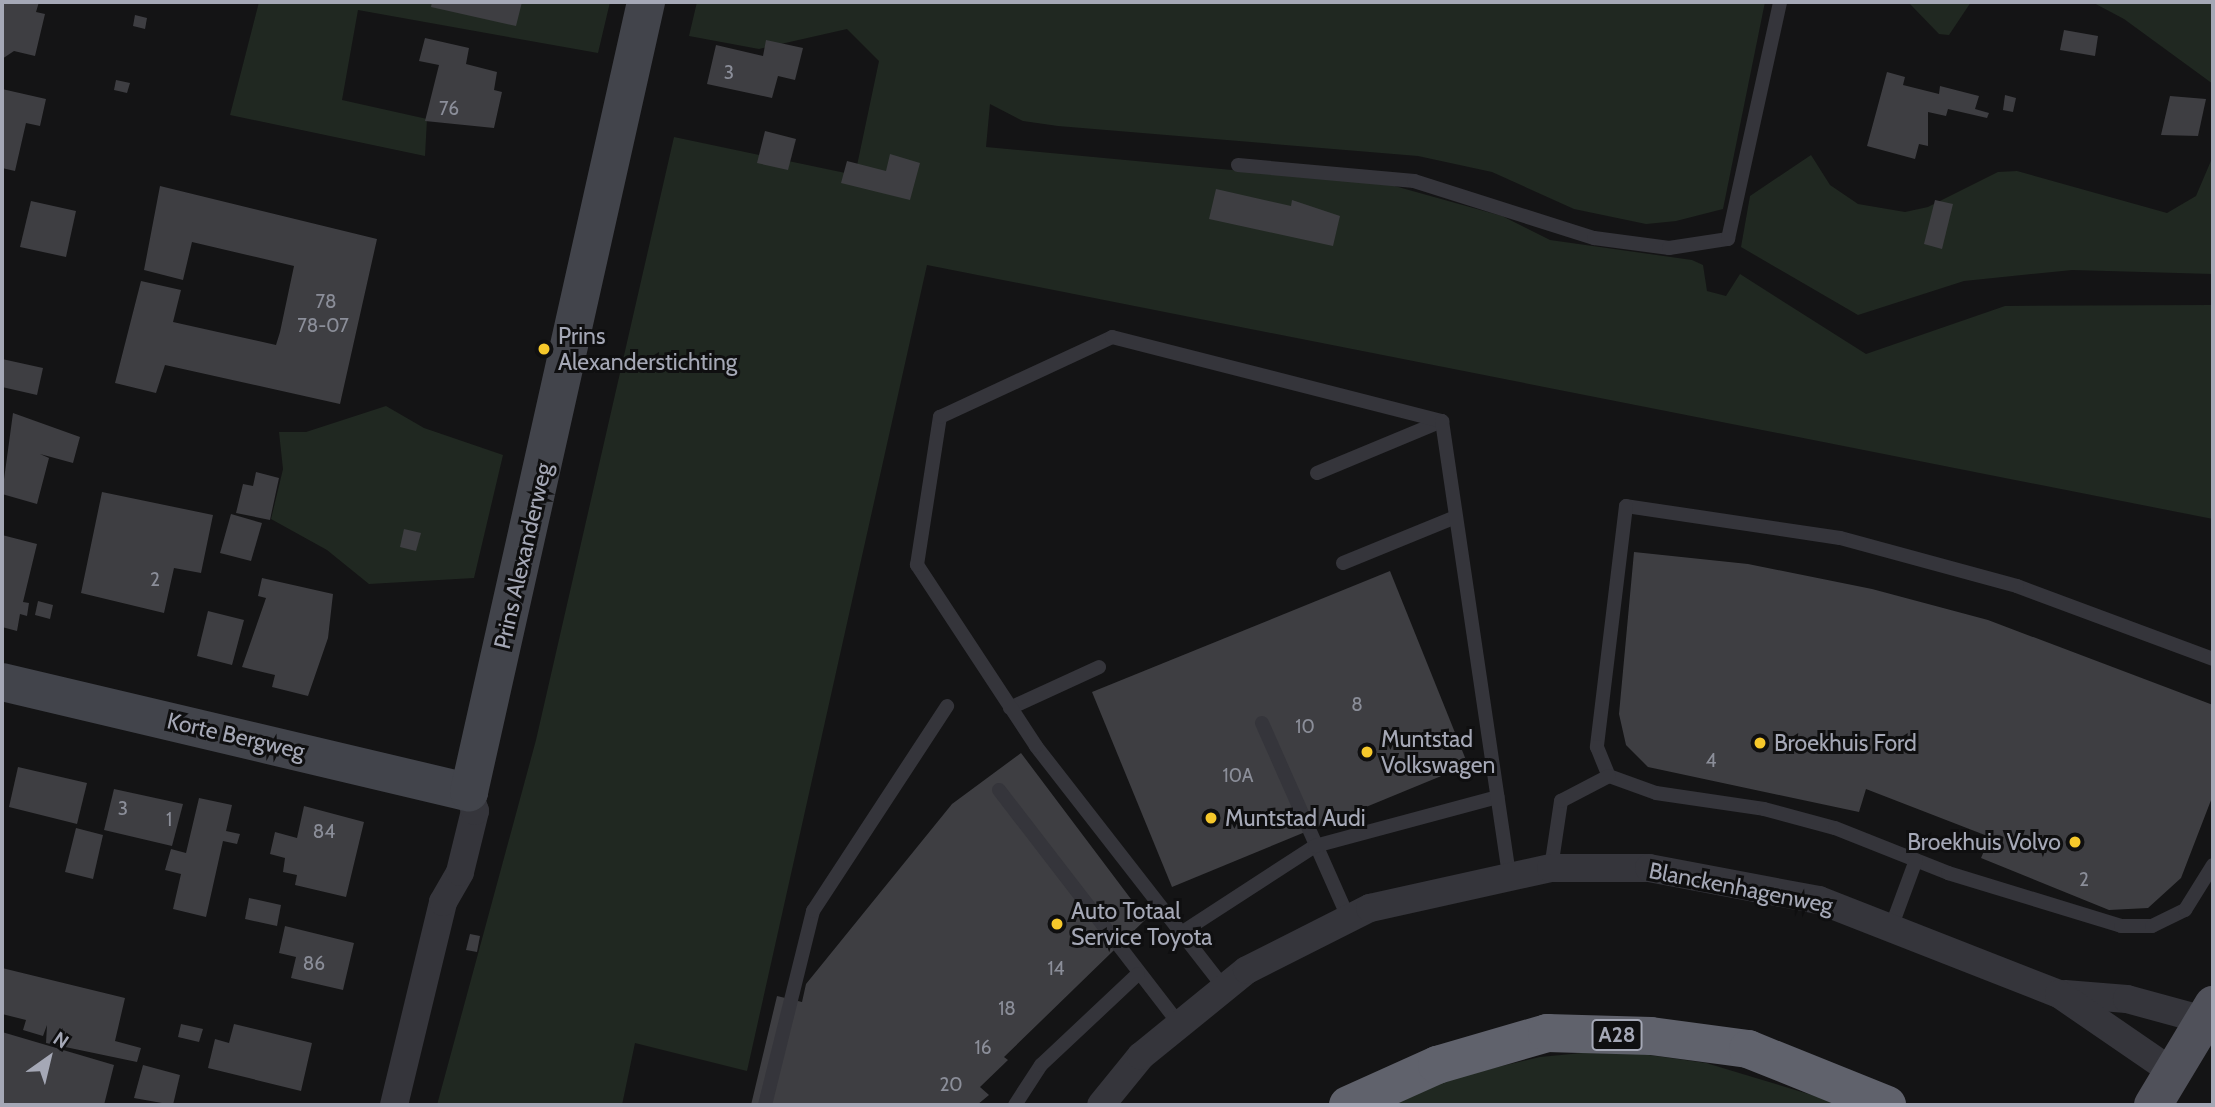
<!DOCTYPE html>
<style>
body{margin:0}
#map{position:relative;width:2215px;height:1107px;overflow:hidden;background:#141415;font-family:Cabin,sans-serif}
div>[style]{position:absolute}
[style*='--x']{left:calc(var(--x)*1px);top:calc(var(--y)*1px);width:calc(var(--w)*1px);rotate:calc(var(--a)*1deg)}
.green>*{inset:0;background:#202821}
.building>*{inset:0;background:#3e3e42}
.lane>*{height:14px;margin:-7px;padding:0 7px;transform-origin:7px;border-radius:7px;background:#35353b}
.street>*{height:28px;margin:-14px;padding:0 14px;transform-origin:14px;border-radius:14px;background:#35353b}
.secondary>*{height:38px;margin:-19px;padding:0 19px;transform-origin:19px;border-radius:19px;background:#42444b}
.primary>*{height:38px;margin:-19px;padding:0 19px;transform-origin:19px;border-radius:19px;background:#50515a}
.highway>*{height:38px;margin:-19px;padding:0 19px;transform-origin:19px;border-radius:19px;background:#60626c}
.dots>*{width:19px;height:19px;translate:-50% -50%;box-sizing:border-box;border:4px solid #0f0f10;border-radius:50%}
span{translate:-50% -50%;white-space:nowrap;text-align:center;line-height:1.15;-webkit-text-stroke:6px #0f0f10;paint-order:stroke}
.number-label{font-size:19px;color:#8b8e99}
.number-label span{-webkit-text-stroke-width:0}
.shield-label span{padding:2px 5px;background:#0f0f10;border:2px solid;border-radius:5px;-webkit-text-stroke-width:0}
.shield-label{font-size:21px;color:#a5a8b6;font-weight:700}
.poi-label{font-size:23px;color:#a5a8b6}
.left{translate:0 -50%;text-align:left}
.right{translate:-100% -50%;text-align:right}
.street-label{font-size:23px;color:#a5a8b6}
.frame{position:absolute;inset:0;border:4px solid #a5a8b6;pointer-events:none}
.north{position:absolute;left:14px;top:1023px;width:70px;height:70px;-webkit-text-stroke:5px #0f0f10;paint-order:stroke;rotate:34deg;font-size:19px;font-weight:700;line-height:28px;text-align:center;color:#a5a8b6}
.north::after{content:'';display:block;margin:auto;width:24px;height:32px;background:#a5a8b6;clip-path:polygon(50% 0,100% 100%,50% 72%,0 100%)}
</style>
<div id="map">
<div class="green">
<div style="clip-path:polygon(259px 2px,610px 2px,598px 53px,358px 10px,342px 100px,427px 119px,425px 156px,230px 115px)"></div>
<div style="clip-path:polygon(697px 2px,1765px 2px,1723px 209px,1676px 221px,1646px 224px,1574px 209px,1492px 172px,1418px 156px,1058px 126px,1023px 121px,990px 104px,986px 147px,1391px 185px,1502px 216px,1550px 240px,1692px 260px,1703px 265px,1707px 291px,1726px 296px,1740px 274px,1866px 354px,2005px 306px,2213px 305px,2213px 519px,927px 265px,747px 1071px,635px 1043px,622px 1105px,437px 1105px,536px 740px,674px 137px,855px 175px,879px 61px,847px 29px,759px 49px,689px 36px)"></div>
<div style="clip-path:polygon(1908px 2px,1971px 2px,1949px 35px,1939px 34px)"></div>
<div style="clip-path:polygon(2092px 2px,2213px 2px,2213px 84px,2124px 19px)"></div>
<div style="clip-path:polygon(1811px 155px,1830px 185px,1858px 204px,1905px 212px,1928px 207px,1998px 172px,2017px 171px,2167px 213px,2196px 196px,2213px 156px,2213px 274px,2072px 270px,1964px 281px,1858px 315px,1741px 247px,1750px 196px)"></div>
<div style="clip-path:polygon(386px 406px,424px 428px,503px 455px,474px 578px,369px 584px,327px 550px,271px 519px,283px 469px,279px 432px,306px 432px)"></div>
<div style="clip-path:polygon(1613px 1050px,1706px 1063px,1845px 1105px,1391px 1105px,1447px 1079px,1540px 1057px)"></div>
</div>
<div class="building">
<div style="clip-path:polygon(39px 2px,36px 12px,45px 14px,35px 56px,14px 51px,2px 59px,2px 3px)"></div>
<div style="clip-path:polygon(432px 2px,522px 2px,516px 26px,431px 7px)"></div>
<div style="clip-path:polygon(135px 15px,147px 18px,145px 29px,133px 26px)"></div>
<div style="clip-path:polygon(2064px 30px,2098px 36px,2095px 56px,2060px 50px)"></div>
<div style="clip-path:polygon(425px 38px,469px 48px,466px 64px,497px 72px,494px 90px,502px 92px,494px 128px,425px 121px,439px 65px,419px 61px)"></div>
<div style="clip-path:polygon(766px 40px,803px 48px,795px 80px,778px 76px,772px 98px,707px 84px,716px 45px,763px 56px)"></div>
<div style="clip-path:polygon(1887px 72px,1905px 77px,1903px 85px,1939px 94px,1940px 86px,1979px 96px,1975px 109px,1989px 113px,1987px 118px,1948px 109px,1946px 116px,1928px 112px,1928px 146px,1919px 144px,1915px 159px,1867px 146px)"></div>
<div style="clip-path:polygon(116px 80px,130px 83px,127px 93px,114px 90px)"></div>
<div style="clip-path:polygon(2px 89px,46px 99px,40px 126px,26px 123px,15px 171px,2px 168px)"></div>
<div style="clip-path:polygon(2005px 95px,2016px 98px,2013px 112px,2003px 110px)"></div>
<div style="clip-path:polygon(2170px 96px,2206px 99px,2198px 136px,2161px 135px)"></div>
<div style="clip-path:polygon(765px 131px,796px 139px,788px 170px,757px 163px)"></div>
<div style="clip-path:polygon(890px 154px,920px 163px,910px 200px,841px 183px,847px 161px,886px 171px)"></div>
<div style="clip-path:polygon(160px 186px,377px 239px,340px 404px,165px 365px,156px 393px,115px 383px,141px 281px,181px 290px,173px 322px,276px 345px,280px 332px,294px 266px,192px 242px,183px 280px,144px 270px)"></div>
<div style="clip-path:polygon(1216px 189px,1291px 206px,1292px 200px,1340px 216px,1333px 246px,1209px 219px)"></div>
<div style="clip-path:polygon(1935px 200px,1953px 204px,1942px 249px,1924px 244px)"></div>
<div style="clip-path:polygon(31px 201px,76px 211px,66px 257px,20px 247px)"></div>
<div style="clip-path:polygon(2px 359px,43px 368px,37px 395px,2px 387px)"></div>
<div style="clip-path:polygon(13px 413px,80px 437px,73px 463px,40px 454px,49px 458px,37px 504px,2px 494px)"></div>
<div style="clip-path:polygon(256px 472px,279px 478px,270px 520px,236px 513px,243px 484px,253px 486px)"></div>
<div style="clip-path:polygon(102px 492px,213px 515px,201px 573px,174px 568px,164px 613px,81px 593px)"></div>
<div style="clip-path:polygon(231px 514px,262px 523px,251px 561px,220px 553px)"></div>
<div style="clip-path:polygon(404px 529px,421px 533px,416px 551px,400px 547px)"></div>
<div style="clip-path:polygon(2px 535px,37px 544px,23px 602px,29px 603px,27px 616px,20px 614px,17px 631px,2px 627px)"></div>
<div style="clip-path:polygon(1634px 552px,1748px 564px,1872px 589px,1988px 620px,2213px 705px,2213px 795px,2181px 878px,2148px 908px,2109px 910px,1981px 858px,1990px 837px,1866px 789px,1859px 812px,1648px 767px,1626px 745px,1619px 714px)"></div>
<div style="clip-path:polygon(1390px 571px,1468px 765px,1172px 887px,1092px 692px)"></div>
<div style="clip-path:polygon(262px 578px,333px 594px,328px 638px,308px 696px,272px 687px,275px 675px,242px 667px,266px 598px,258px 596px)"></div>
<div style="clip-path:polygon(38px 601px,53px 605px,50px 619px,35px 615px)"></div>
<div style="clip-path:polygon(208px 611px,244px 620px,232px 665px,197px 656px)"></div>
<div style="clip-path:polygon(1021px 753px,1146px 919px,1004px 1057px,1008px 1060px,980px 1087px,989px 1095px,977px 1105px,751px 1105px,777px 996px,802px 1002px,806px 984px,952px 804px)"></div>
<div style="clip-path:polygon(18px 767px,87px 783px,77px 824px,9px 807px)"></div>
<div style="clip-path:polygon(114px 789px,183px 804px,172px 846px,104px 830px)"></div>
<div style="clip-path:polygon(199px 798px,232px 805px,226px 831px,240px 834px,237px 844px,223px 841px,206px 917px,173px 909px,181px 874px,165px 870px,171px 849px,186px 853px)"></div>
<div style="clip-path:polygon(304px 806px,364px 822px,346px 897px,295px 885px,297px 875px,283px 872px,285px 858px,270px 854px,275px 832px,297px 838px)"></div>
<div style="clip-path:polygon(76px 828px,103px 835px,93px 879px,65px 872px)"></div>
<div style="clip-path:polygon(249px 898px,281px 905px,277px 926px,245px 919px)"></div>
<div style="clip-path:polygon(285px 926px,354px 943px,343px 990px,291px 978px,296px 957px,279px 953px)"></div>
<div style="clip-path:polygon(470px 934px,480px 936px,477px 952px,466px 950px)"></div>
<div style="clip-path:polygon(2px 968px,125px 998px,115px 1041px,141px 1048px,137px 1062px,46px 1043px,47px 1025px,43px 1036px,23px 1030px,26px 1020px,2px 1014px)"></div>
<div style="clip-path:polygon(181px 1024px,203px 1029px,199px 1042px,178px 1037px)"></div>
<div style="clip-path:polygon(234px 1024px,312px 1043px,301px 1091px,208px 1068px,215px 1039px,229px 1043px)"></div>
<div style="clip-path:polygon(2px 1032px,114px 1065px,104px 1105px,2px 1105px)"></div>
<div style="clip-path:polygon(143px 1065px,180px 1075px,173px 1105px,134px 1098px)"></div>
</div>
<div class="lane">
<div style="--x:1238;--y:165;--w:177;--a:5.2"></div>
<div style="--x:1414;--y:181;--w:189;--a:17.6"></div>
<div style="--x:1594;--y:238;--w:76;--a:7.6"></div>
<div style="--x:1669;--y:248;--w:60;--a:-8.7"></div>
<div style="--x:1728;--y:239;--w:243;--a:-77.6"></div>
<div style="--x:1317;--y:473;--w:135;--a:-22.6"></div>
<div style="--x:1343;--y:563;--w:119;--a:-22.2"></div>
<div style="--x:2213;--y:659;--w:209;--a:-159.6"></div>
<div style="--x:2017;--y:586;--w:183;--a:-164.8"></div>
<div style="--x:1840;--y:538;--w:216;--a:-171.5"></div>
<div style="--x:1626;--y:506;--w:243;--a:96.9"></div>
<div style="--x:1597;--y:747;--w:31;--a:68"></div>
<div style="--x:1609;--y:776;--w:50;--a:19.9"></div>
<div style="--x:1656;--y:793;--w:109;--a:8.4"></div>
<div style="--x:1764;--y:809;--w:73;--a:15"></div>
<div style="--x:1835;--y:828;--w:122;--a:21.7"></div>
<div style="--x:1948;--y:873;--w:181;--a:17"></div>
<div style="--x:2121;--y:926;--w:31;--a:0"></div>
<div style="--x:2152;--y:926;--w:37;--a:-26"></div>
<div style="--x:2185;--y:910;--w:53;--a:-58.1"></div>
<div style="--x:1010;--y:708;--w:98;--a:-24.7"></div>
<div style="--x:1262;--y:723;--w:214;--a:66.1"></div>
<div style="--x:999;--y:790;--w:297;--a:52.4"></div>
<div style="--x:1551;--y:868;--w:68;--a:-81.5"></div>
<div style="--x:1561;--y:801;--w:54;--a:-27.5"></div>
<div style="--x:1892;--y:925;--w:69;--a:-69.7"></div>
<div style="--x:1181;--y:933;--w:160;--a:-33"></div>
<div style="--x:1315;--y:846;--w:189;--a:-15"></div>
<div style="--x:1225;--y:989;--w:308;--a:-127.9"></div>
<div style="--x:1036;--y:746;--w:217;--a:-123.3"></div>
<div style="--x:917;--y:565;--w:150;--a:-81.2"></div>
<div style="--x:940;--y:417;--w:190;--a:-24.9"></div>
<div style="--x:1112;--y:337;--w:341;--a:14.3"></div>
<div style="--x:1442;--y:421;--w:457;--a:81.6"></div>
<div style="--x:765;--y:1105;--w:200;--a:-76.1"></div>
<div style="--x:813;--y:911;--w:245;--a:-56.8"></div>
<div style="--x:1015;--y:1105;--w:48;--a:-57"></div>
<div style="--x:1041;--y:1065;--w:133;--a:-43.2"></div>
</div>
<div class="street">
<div style="--x:2065;--y:994;--w:62;--a:4.6"></div>
<div style="--x:2127;--y:999;--w:76;--a:15.3"></div>
<div style="--x:394;--y:1105;--w:209;--a:-76.4"></div>
<div style="--x:443;--y:902;--w:34;--a:-60"></div>
<div style="--x:460;--y:872;--w:63;--a:-76.2"></div>
<div style="--x:475;--y:811;--w:20;--a:-108"></div>
<div style="--x:1101;--y:1105;--w:63;--a:-50.8"></div>
<div style="--x:1141;--y:1056;--w:136;--a:-39.1"></div>
<div style="--x:1247;--y:970;--w:138;--a:-26.8"></div>
<div style="--x:1370;--y:908;--w:185;--a:-12.5"></div>
<div style="--x:1551;--y:868;--w:98;--a:0"></div>
<div style="--x:1649;--y:868;--w:173;--a:10.7"></div>
<div style="--x:1819;--y:900;--w:258;--a:21.4"></div>
<div style="--x:2059;--y:994;--w:136;--a:34.5"></div>
</div>
<div class="secondary">
<div style="--x:2;--y:682;--w:480;--a:13.3"></div>
<div style="--x:469;--y:792;--w:810;--a:-77.37"></div>
</div>
<div class="primary">
<div style="--x:2153;--y:1105;--w:117;--a:-59"></div>
</div>
<div class="highway">
<div style="--x:1348;--y:1105;--w:98;--a:-24.2"></div>
<div style="--x:1437;--y:1065;--w:115;--a:-16.2"></div>
<div style="--x:1547;--y:1033;--w:104;--a:1.7"></div>
<div style="--x:1651;--y:1036;--w:98;--a:7.6"></div>
<div style="--x:1748;--y:1049;--w:150;--a:21.9"></div>
</div>
<div class="dots">
<div style="left:544px;top:349px;background:#f6c82b"></div>
<div style="left:1760px;top:743px;background:#f6c82b"></div>
<div style="left:1367px;top:752px;background:#f6c82b"></div>
<div style="left:1211px;top:818px;background:#f6c82b"></div>
<div style="left:2075px;top:842px;background:#f6c82b"></div>
<div style="left:1057px;top:924px;background:#f6c82b"></div>
</div>
<div class="number-label">
<span style="left:729px;top:73px">3</span>
<span style="left:449px;top:109px">76</span>
<span style="left:326px;top:302px">78</span>
<span style="left:323px;top:326px">78-07</span>
<span style="left:155px;top:580px">2</span>
<span style="left:1357px;top:705px">8</span>
<span style="left:1305px;top:727px">10</span>
<span style="left:1711px;top:761px">4</span>
<span style="left:1238px;top:776px">10A</span>
<span style="left:123px;top:809px">3</span>
<span style="left:169px;top:820px">1</span>
<span style="left:324px;top:832px">84</span>
<span style="left:2084px;top:880px">2</span>
<span style="left:314px;top:964px">86</span>
<span style="left:1056px;top:969px">14</span>
<span style="left:1007px;top:1009px">18</span>
<span style="left:983px;top:1048px">16</span>
<span style="left:951px;top:1085px">20</span>
</div>
<div class="shield-label">
<span style="left:1617px;top:1035px">A28</span>
</div>
<div class="poi-label">
<span class="left" style="left:558px;top:349px">Prins<br>Alexanderstichting</span>
<span class="left" style="left:1381px;top:752px">Muntstad<br>Volkswagen</span>
<span class="left" style="left:1774px;top:743px">Broekhuis Ford</span>
<span class="left" style="left:1225px;top:818px">Muntstad Audi</span>
<span class="right" style="left:2061px;top:842px">Broekhuis Volvo</span>
<span class="left" style="left:1071px;top:924px">Auto Totaal<br>Service Toyota</span>
</div>
<div class="street-label">
<span style="left:523px;top:556px;rotate:-77deg">Prins Alexanderweg</span>
<span style="left:236px;top:736px;rotate:13deg">Korte Bergweg</span>
<span style="left:1741px;top:888px;rotate:11deg">Blanckenhagenweg</span>
</div>
<div class="frame"></div>
<div class="north">N</div>
</div>
